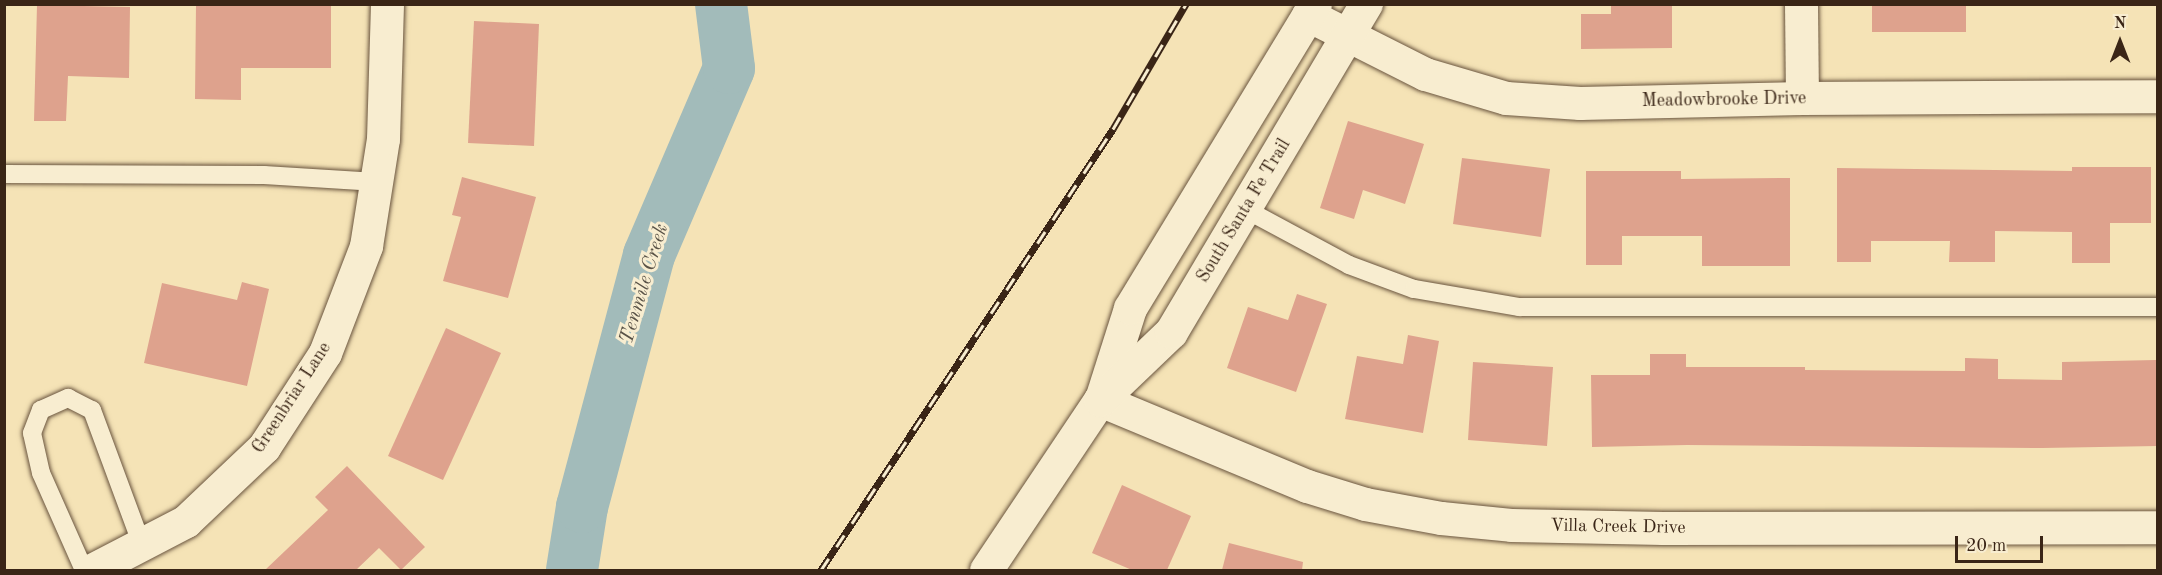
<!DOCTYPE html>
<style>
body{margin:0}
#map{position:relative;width:2162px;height:575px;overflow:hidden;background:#f5e3b6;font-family:"Old Standard TT",serif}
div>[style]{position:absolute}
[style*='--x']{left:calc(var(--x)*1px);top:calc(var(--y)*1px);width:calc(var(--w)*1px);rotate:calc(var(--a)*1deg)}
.river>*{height:52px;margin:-26px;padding:0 26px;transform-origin:26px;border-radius:26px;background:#a2bbba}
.building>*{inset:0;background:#dea28d}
.roads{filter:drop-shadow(0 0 2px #69543e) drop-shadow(0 0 2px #69543e)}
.lane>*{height:18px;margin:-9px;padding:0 9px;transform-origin:9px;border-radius:9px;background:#f8edd0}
.street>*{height:33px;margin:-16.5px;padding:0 16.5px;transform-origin:16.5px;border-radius:16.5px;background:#f8edd0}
.secondary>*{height:33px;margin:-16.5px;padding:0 16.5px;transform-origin:16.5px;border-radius:16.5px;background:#f8edd0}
.rail>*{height:7px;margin-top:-3.5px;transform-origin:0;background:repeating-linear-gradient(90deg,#f8edd0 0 14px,#3a2516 0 28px);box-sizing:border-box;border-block:2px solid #3a2516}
span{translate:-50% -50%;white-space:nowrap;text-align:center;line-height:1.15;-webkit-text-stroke:6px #f8edd0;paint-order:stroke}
.street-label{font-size:18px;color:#3a2516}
.water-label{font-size:20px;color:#595247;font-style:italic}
.frame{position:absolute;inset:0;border:6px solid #3a2516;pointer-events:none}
.north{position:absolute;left:2090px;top:12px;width:60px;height:60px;-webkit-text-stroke:4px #f8edd0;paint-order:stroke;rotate:0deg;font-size:16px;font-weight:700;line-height:24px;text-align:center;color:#3a2516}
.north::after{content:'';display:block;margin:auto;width:21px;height:27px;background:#3a2516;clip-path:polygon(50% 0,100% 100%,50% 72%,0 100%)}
.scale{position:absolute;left:1955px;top:536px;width:88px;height:27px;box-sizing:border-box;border:3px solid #3a2516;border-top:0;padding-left:8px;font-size:18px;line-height:21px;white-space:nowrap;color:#3a2516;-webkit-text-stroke:4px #f8edd0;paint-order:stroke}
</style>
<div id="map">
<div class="river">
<div style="--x:572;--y:570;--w:64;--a:-81"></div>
<div style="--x:582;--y:507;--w:261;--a:-75.1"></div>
<div style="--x:649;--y:255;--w:203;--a:-66.8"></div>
<div style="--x:729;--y:68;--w:64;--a:-97.1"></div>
</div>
<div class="building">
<div style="clip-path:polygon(1611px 4px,1672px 4px,1672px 48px,1581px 49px,1581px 14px,1611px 14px)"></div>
<div style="clip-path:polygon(1872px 4px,1966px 4px,1966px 32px,1872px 32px)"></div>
<div style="clip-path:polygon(37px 5px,130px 7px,129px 78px,68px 76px,66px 121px,34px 121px)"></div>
<div style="clip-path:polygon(196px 5px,331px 6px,331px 68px,241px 68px,241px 100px,195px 99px)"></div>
<div style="clip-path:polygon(474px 21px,539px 24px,534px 146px,468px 143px)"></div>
<div style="clip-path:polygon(1348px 121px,1424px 144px,1405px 204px,1363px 190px,1354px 219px,1320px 208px)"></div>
<div style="clip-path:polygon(1462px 158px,1550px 169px,1541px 237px,1453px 224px)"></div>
<div style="clip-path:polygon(2072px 167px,2151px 167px,2151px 223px,2110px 223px,2110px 263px,2072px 263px,2072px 232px,1995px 231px,1995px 262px,1949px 262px,1950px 241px,1871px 241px,1871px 262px,1837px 262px,1837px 168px,2072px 171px)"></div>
<div style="clip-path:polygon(1586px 171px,1681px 171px,1681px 179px,1790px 178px,1790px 266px,1702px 266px,1702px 236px,1622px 236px,1622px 265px,1586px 265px)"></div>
<div style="clip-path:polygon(462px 177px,536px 197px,508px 298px,443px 281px,461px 217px,452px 215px)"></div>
<div style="clip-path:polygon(242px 282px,269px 289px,247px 386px,144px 363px,162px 283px,237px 300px)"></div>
<div style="clip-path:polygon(1297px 294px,1327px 304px,1296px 392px,1227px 368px,1248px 307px,1288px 320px)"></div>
<div style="clip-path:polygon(446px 328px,501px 353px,443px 480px,388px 456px)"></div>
<div style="clip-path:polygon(1408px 335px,1439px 341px,1423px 433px,1345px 419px,1357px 356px,1403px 364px)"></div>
<div style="clip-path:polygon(1650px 354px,1686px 354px,1686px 367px,1805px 367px,1805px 370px,1965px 371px,1965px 358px,1998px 359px,1998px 379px,2062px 380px,2062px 362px,2156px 360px,2157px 446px,2042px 448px,1687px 445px,1592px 447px,1591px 375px,1650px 375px)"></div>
<div style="clip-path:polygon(1473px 362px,1553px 367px,1547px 446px,1468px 440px)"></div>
<div style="clip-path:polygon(347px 466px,425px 547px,401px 570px,379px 548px,356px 570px,265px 570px,328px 510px,315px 497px)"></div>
<div style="clip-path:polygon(1122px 485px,1191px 516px,1167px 570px,1132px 570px,1092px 553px)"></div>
<div style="clip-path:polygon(1229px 543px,1303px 562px,1302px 570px,1222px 570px)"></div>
</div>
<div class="roads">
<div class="lane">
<div style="--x:4;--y:174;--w:260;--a:0.2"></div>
<div style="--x:264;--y:175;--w:113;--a:3.5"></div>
<div style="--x:1245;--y:209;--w:118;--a:28.3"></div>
<div style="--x:1349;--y:265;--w:69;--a:20.3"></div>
<div style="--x:1414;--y:289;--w:107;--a:9.7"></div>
<div style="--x:1519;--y:307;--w:639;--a:0"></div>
<div style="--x:84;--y:570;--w:106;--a:-113.9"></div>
<div style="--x:41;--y:473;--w:41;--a:-102.7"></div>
<div style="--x:32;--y:433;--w:25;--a:-69"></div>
<div style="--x:41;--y:410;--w:30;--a:-24"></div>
<div style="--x:68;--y:398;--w:27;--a:27"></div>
<div style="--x:92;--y:410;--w:144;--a:69.7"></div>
</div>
<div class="street">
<div style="--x:1801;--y:4;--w:94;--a:89.4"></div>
<div style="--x:1308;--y:15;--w:131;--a:26.8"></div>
<div style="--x:1425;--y:74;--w:84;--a:16.5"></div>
<div style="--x:1506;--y:98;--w:74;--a:3.9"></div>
<div style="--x:1580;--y:103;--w:222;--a:-1.3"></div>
<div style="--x:1802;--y:98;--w:356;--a:-0.3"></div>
<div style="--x:1100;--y:400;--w:224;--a:22.6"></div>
<div style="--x:1307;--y:486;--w:61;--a:17.2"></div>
<div style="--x:1365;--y:504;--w:77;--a:10.4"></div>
<div style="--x:1441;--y:518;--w:70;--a:5.7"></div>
<div style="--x:1511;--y:525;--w:152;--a:1.1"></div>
<div style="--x:1663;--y:528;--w:495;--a:-0.1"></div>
<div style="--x:92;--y:570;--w:106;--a:-27.5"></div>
<div style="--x:186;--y:521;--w:108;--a:-43.5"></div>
<div style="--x:264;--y:447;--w:112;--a:-57"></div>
<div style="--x:325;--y:353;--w:115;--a:-69"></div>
<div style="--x:366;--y:246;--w:108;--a:-81"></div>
<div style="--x:383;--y:139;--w:135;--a:-88.3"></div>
</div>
<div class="secondary">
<div style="--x:1102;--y:396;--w:92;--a:-72.3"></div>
<div style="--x:1130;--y:308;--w:356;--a:-58.7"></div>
<div style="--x:986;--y:570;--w:205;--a:-56.2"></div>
<div style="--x:1100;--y:400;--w:98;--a:-43.8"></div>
<div style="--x:1171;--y:332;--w:382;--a:-59.3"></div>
</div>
</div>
<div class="rail">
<div style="--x:821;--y:570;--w:529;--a:-56.49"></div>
<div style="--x:1113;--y:129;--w:145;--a:-59.7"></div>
</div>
<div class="street-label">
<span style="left:1724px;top:100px;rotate:-1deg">Meadowbrooke Drive</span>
<span style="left:1244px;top:211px;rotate:-59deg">South Santa Fe Trail</span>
<span style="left:292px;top:398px;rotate:-57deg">Greenbriar Lane</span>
<span style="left:1618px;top:527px;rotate:1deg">Villa Creek Drive</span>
</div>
<div class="water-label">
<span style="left:645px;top:284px;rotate:-73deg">Tenmile Creek</span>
</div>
<div class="frame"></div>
<div class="north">N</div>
<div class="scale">20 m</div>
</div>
